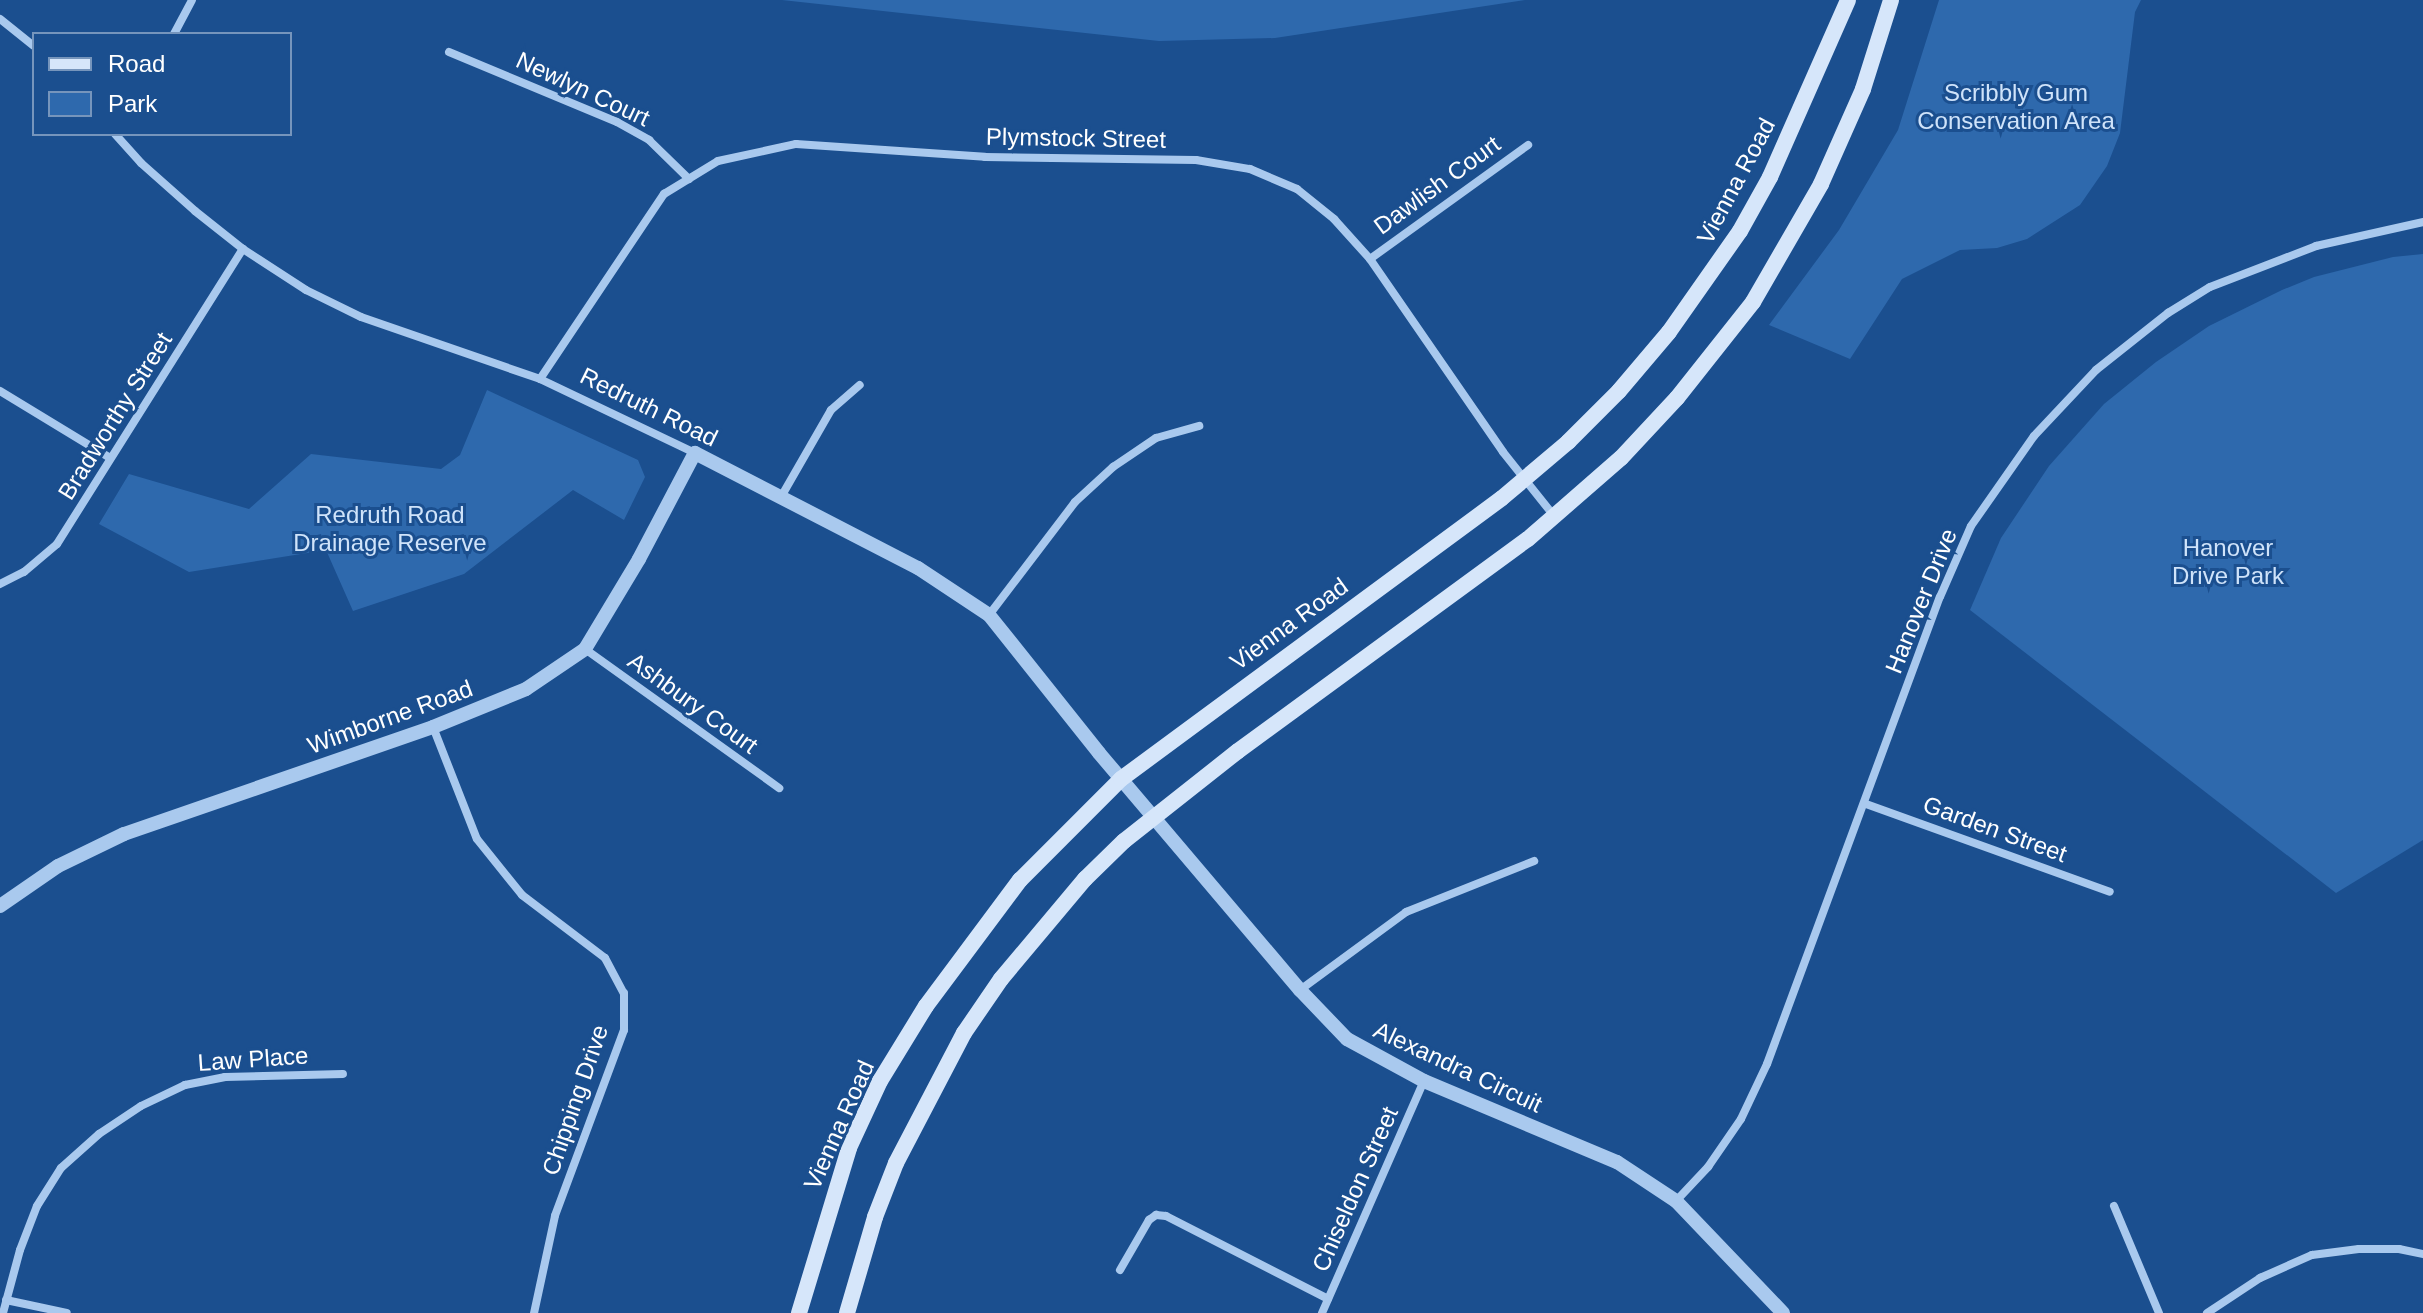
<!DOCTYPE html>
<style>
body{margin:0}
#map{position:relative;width:2423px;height:1313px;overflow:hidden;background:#1b4f8f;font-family:Arial,sans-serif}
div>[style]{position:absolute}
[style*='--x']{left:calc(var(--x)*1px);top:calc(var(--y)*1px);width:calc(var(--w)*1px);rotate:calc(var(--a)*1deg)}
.green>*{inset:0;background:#2e69ad}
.minor>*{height:8px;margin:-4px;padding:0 4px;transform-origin:4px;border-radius:4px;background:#a9c9ee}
.tertiary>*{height:14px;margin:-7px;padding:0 7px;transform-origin:7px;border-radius:7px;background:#a9c9ee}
.secondary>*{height:16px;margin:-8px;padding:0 8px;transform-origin:8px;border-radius:8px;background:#d6e6fa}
span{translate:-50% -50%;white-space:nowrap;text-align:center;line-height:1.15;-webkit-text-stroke:6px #1b4f8f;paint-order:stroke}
.street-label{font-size:24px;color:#fff}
.park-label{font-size:24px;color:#cfe3fa}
.legend{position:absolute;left:32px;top:32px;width:260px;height:104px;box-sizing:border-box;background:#1b4f8f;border:2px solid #7695bc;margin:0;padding:10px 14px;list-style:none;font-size:24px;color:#fff}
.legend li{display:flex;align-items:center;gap:16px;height:40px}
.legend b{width:40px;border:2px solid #7695bc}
</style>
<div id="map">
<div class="green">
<div style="clip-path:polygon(782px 0,1525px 0,1275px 38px,1159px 41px)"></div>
<div style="clip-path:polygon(1939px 0,2141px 0,2135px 12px,2120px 133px,2107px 166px,2080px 205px,2027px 239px,1997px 248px,1960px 250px,1902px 279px,1850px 359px,1769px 325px,1839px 230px,1898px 130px)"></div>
<div style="clip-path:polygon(2423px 254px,2423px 840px,2336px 893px,1970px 610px,2001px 538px,2049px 466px,2104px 404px,2156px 362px,2209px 326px,2282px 290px,2314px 277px,2393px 257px)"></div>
<div style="clip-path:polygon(487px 390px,638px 460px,645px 477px,624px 520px,573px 490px,464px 574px,353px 611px,326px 550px,189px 572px,99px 524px,129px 474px,249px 509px,311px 454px,441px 469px,460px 455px)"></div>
</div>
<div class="minor">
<div style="--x:0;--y:19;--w:43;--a:38.5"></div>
<div style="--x:174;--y:34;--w:38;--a:-62"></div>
<div style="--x:449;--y:52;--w:182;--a:22.6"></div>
<div style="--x:617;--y:122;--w:37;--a:29"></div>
<div style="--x:649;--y:140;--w:56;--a:44.3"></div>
<div style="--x:115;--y:134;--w:39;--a:48"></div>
<div style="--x:141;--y:163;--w:72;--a:41.6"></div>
<div style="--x:195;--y:211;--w:61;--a:38.4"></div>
<div style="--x:243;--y:249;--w:75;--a:33.1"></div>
<div style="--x:306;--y:290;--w:61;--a:26.1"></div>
<div style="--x:361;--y:317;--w:189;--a:19.1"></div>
<div style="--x:540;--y:379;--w:172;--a:25.5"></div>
<div style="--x:1370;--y:259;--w:195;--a:-35.8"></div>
<div style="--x:540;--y:379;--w:223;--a:-56.2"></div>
<div style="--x:664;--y:194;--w:63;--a:-31.4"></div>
<div style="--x:718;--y:161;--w:80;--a:-12.3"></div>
<div style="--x:796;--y:144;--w:189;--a:3.9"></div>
<div style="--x:985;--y:157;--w:211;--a:0.8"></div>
<div style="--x:1196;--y:160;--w:55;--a:9.5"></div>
<div style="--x:1250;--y:169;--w:51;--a:23.1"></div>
<div style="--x:1297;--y:189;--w:48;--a:39"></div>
<div style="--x:1334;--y:219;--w:54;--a:48"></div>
<div style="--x:1370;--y:259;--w:234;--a:55.4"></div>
<div style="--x:1503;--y:452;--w:82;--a:51.4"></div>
<div style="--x:0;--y:391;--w:129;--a:31.3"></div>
<div style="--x:781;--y:497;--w:100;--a:-60.1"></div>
<div style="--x:831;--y:410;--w:38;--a:-41"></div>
<div style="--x:0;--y:584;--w:27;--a:-27"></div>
<div style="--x:24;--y:572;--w:43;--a:-40.3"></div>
<div style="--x:57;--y:544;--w:349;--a:-57.8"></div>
<div style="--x:989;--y:615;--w:142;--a:-52.7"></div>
<div style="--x:1075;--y:502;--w:52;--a:-42.6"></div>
<div style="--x:1113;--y:467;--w:52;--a:-34"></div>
<div style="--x:1156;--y:438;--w:45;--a:-15.6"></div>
<div style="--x:585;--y:649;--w:239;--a:35.6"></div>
<div style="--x:433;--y:727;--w:120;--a:68.6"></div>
<div style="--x:477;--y:839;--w:72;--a:51.2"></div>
<div style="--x:522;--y:895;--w:104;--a:37.2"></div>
<div style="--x:605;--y:958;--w:40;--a:62"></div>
<div style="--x:624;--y:993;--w:37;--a:90"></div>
<div style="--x:624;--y:1030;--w:198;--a:110.4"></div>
<div style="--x:555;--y:1216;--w:99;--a:102.2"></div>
<div style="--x:1866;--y:804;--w:259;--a:19.8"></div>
<div style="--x:1300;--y:990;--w:132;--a:-36.3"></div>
<div style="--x:1406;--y:912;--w:138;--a:-21.7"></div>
<div style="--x:1676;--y:1201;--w:47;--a:-46.7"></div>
<div style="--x:1708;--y:1167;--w:58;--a:-55.5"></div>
<div style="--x:1741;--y:1119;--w:61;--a:-64.7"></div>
<div style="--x:1767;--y:1064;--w:498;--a:-69.7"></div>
<div style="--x:1940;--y:597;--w:77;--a:-66.4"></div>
<div style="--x:1971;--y:526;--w:110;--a:-55"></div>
<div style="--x:2034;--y:436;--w:91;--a:-46.8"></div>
<div style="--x:2096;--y:370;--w:92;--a:-38.4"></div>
<div style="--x:2168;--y:313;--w:49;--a:-31.8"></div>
<div style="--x:2210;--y:287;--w:114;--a:-21.1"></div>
<div style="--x:2316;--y:246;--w:110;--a:-12.6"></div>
<div style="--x:2114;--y:1206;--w:116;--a:67.2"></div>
<div style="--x:1120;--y:1270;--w:58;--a:-59.9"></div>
<div style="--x:1149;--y:1220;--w:9;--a:-36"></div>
<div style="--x:1156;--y:1215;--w:10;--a:6"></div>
<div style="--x:1166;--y:1216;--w:182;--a:27.1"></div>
<div style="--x:6;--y:1300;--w:62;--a:12"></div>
<div style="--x:3;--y:1313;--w:65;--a:-74.9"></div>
<div style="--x:20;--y:1250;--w:47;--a:-68.9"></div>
<div style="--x:37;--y:1206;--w:45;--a:-57.7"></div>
<div style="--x:61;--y:1168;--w:51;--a:-41.8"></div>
<div style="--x:99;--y:1134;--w:50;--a:-33.7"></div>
<div style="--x:141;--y:1106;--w:49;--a:-25.5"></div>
<div style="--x:185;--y:1085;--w:41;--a:-11.3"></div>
<div style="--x:225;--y:1077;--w:118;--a:-1.5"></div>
<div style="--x:1322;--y:1313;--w:253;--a:-66.3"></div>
<div style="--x:2207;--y:1313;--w:64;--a:-33.4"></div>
<div style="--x:2260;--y:1278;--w:57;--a:-23.9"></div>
<div style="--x:2312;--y:1255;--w:47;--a:-7.3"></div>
<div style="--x:2359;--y:1249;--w:40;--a:0"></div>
<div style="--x:2399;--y:1249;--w:25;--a:12"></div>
</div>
<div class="tertiary">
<div style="--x:0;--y:906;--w:70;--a:-34.6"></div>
<div style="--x:58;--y:866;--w:73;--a:-25.9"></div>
<div style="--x:124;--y:834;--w:327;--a:-19.1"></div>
<div style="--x:433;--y:727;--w:100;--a:-22.2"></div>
<div style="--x:526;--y:689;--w:71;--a:-34.1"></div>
<div style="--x:585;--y:649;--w:105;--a:-59"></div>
<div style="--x:639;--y:559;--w:120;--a:-62.2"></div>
<div style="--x:695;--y:453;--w:251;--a:27.3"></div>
<div style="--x:918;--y:568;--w:85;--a:33.5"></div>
<div style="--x:989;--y:615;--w:176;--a:51.4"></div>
<div style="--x:1099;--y:753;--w:311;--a:49.7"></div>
<div style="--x:1300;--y:990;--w:68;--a:46.2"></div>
<div style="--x:1347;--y:1039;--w:88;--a:28.6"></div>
<div style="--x:1424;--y:1081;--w:209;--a:22.8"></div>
<div style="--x:1617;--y:1162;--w:71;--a:33.5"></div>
<div style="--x:1676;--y:1201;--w:155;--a:46.3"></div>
</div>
<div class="secondary">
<div style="--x:799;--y:1313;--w:172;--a:-73.1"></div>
<div style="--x:849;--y:1148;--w:74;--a:-65.2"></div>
<div style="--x:880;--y:1081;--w:88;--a:-58.5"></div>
<div style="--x:926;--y:1006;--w:157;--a:-53.3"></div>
<div style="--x:1020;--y:880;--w:143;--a:-45"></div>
<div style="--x:1121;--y:779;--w:473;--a:-36.4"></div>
<div style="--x:1502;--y:498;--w:87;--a:-40.3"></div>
<div style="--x:1568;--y:442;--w:72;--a:-45"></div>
<div style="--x:1619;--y:391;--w:77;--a:-49.7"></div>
<div style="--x:1669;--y:332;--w:123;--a:-54.9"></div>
<div style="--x:1740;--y:231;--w:62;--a:-60.9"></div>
<div style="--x:1770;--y:177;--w:193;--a:-66.2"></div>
<div style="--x:847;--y:1313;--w:100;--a:-73.7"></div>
<div style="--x:875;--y:1217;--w:58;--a:-68.7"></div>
<div style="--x:896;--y:1163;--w:147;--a:-62.4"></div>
<div style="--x:964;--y:1033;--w:65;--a:-55.6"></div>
<div style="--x:1001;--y:979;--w:131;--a:-50"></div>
<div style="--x:1085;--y:879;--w:54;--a:-44.3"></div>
<div style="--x:1124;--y:841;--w:145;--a:-38.3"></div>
<div style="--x:1238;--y:751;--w:359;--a:-36.2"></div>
<div style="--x:1528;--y:539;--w:123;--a:-41.1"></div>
<div style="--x:1621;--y:458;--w:82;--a:-47"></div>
<div style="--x:1677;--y:398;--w:122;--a:-51.6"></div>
<div style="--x:1753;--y:302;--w:136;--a:-60"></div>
<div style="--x:1821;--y:184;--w:104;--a:-66.1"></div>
<div style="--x:1863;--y:89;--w:93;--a:-72.5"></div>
</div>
<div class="street-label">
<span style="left:583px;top:89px;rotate:25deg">Newlyn Court</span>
<span style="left:1076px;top:138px;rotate:1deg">Plymstock Street</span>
<span style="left:1736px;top:181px;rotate:-62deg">Vienna Road</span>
<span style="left:1437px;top:185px;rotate:-36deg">Dawlish Court</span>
<span style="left:649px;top:407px;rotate:26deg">Redruth Road</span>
<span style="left:115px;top:416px;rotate:-58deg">Bradworthy Street</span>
<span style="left:1921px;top:601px;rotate:-68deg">Hanover Drive</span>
<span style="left:1289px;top:624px;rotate:-36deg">Vienna Road</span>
<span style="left:693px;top:703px;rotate:36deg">Ashbury Court</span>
<span style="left:390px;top:717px;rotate:-20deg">Wimborne Road</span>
<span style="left:1995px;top:829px;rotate:20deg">Garden Street</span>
<span style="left:253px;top:1059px;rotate:-4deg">Law Place</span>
<span style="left:1458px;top:1067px;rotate:25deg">Alexandra Circuit</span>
<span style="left:575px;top:1100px;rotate:-71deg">Chipping Drive</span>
<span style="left:839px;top:1125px;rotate:-66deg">Vienna Road</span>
<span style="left:1355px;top:1189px;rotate:-66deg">Chiseldon Street</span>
</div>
<div class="park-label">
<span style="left:2016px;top:107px">Scribbly Gum<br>Conservation Area</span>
<span style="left:390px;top:529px">Redruth Road<br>Drainage Reserve</span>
<span style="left:2228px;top:562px">Hanover<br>Drive Park</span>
</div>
<ul class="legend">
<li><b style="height:10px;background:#d6e6fa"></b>Road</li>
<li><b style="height:22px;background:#2e69ad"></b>Park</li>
</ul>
</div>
